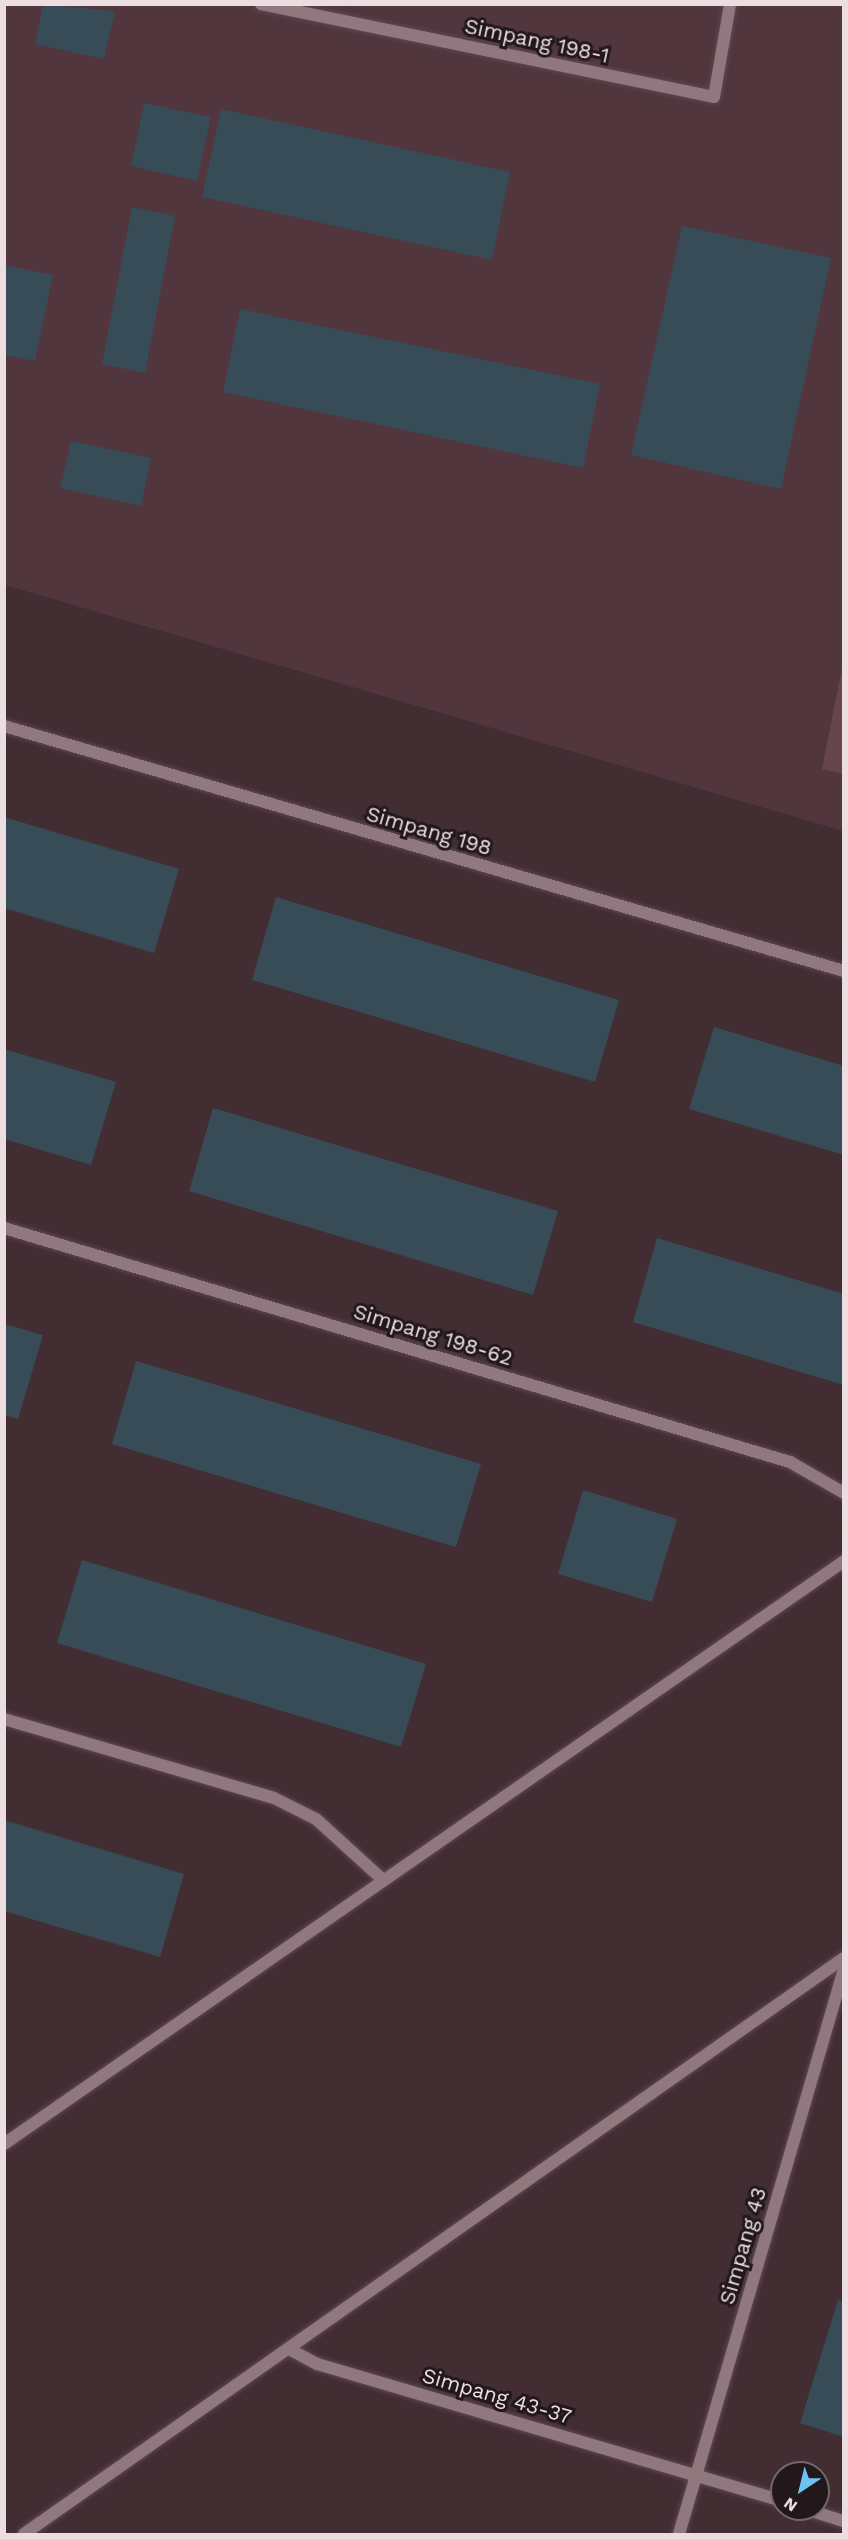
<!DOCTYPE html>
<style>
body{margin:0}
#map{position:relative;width:848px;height:2539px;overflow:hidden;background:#422d33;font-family:"Work Sans",sans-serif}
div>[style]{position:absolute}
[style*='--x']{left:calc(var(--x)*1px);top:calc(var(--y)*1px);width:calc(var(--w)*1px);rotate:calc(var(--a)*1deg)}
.built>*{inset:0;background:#51363d}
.green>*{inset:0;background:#67454e}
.building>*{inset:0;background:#384c58}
.roads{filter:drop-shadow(0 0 2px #5d494f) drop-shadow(0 0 2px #5d494f)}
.lane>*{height:12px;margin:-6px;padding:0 6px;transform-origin:6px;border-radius:6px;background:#91787e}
.street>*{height:12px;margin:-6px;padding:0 6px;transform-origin:6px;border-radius:6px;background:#91787e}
span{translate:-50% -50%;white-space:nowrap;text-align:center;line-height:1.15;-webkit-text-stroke:6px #22181b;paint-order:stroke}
.street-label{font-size:21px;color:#ebdde0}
.frame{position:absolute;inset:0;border:6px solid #ebdde0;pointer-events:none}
.north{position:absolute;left:770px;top:2461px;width:60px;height:60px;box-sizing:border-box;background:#22181b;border:2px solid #72676a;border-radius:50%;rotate:215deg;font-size:16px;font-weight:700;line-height:24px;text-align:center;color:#ebdde0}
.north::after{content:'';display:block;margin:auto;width:21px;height:27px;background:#6cc3f2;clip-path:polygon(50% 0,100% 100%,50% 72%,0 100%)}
</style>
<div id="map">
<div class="built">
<div style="clip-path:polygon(4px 5px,843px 5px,843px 831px,5px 585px)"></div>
</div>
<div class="green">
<div style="clip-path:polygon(843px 663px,843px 774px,822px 769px)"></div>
</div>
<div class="building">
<div style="clip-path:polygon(43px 4px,115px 11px,104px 59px,35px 44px)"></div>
<div style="clip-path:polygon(144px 103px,211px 117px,197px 181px,131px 166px)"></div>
<div style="clip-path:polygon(221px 109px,510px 172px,492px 260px,202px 197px)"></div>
<div style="clip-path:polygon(132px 207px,175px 216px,145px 373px,102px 364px)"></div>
<div style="clip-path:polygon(682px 226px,831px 258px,781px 489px,631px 455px)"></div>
<div style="clip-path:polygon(4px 265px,53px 275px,35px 361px,4px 355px)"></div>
<div style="clip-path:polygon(240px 309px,600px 384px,583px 468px,223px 392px)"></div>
<div style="clip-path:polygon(71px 441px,151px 458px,141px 506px,60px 488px)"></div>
<div style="clip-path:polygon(4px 817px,179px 869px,154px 953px,4px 908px)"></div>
<div style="clip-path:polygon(276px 897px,619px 1000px,595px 1082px,252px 980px)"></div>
<div style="clip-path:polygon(714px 1027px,844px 1066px,844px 1155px,689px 1109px)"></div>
<div style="clip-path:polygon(4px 1049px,116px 1082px,91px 1165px,4px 1139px)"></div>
<div style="clip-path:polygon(213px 1108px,558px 1211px,533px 1295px,189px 1191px)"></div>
<div style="clip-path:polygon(657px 1238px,844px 1294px,844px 1385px,633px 1322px)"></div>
<div style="clip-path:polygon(4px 1324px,43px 1335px,18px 1419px,4px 1415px)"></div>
<div style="clip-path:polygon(136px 1361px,481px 1464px,456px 1547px,112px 1444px)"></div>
<div style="clip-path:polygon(583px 1490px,677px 1519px,652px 1602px,558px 1574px)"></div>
<div style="clip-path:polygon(82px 1560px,426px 1664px,401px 1747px,57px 1643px)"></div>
<div style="clip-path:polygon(4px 1820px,184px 1874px,160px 1957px,4px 1911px)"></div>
<div style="clip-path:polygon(838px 2300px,844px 2302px,844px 2437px,800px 2423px)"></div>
</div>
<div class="roads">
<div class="lane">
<div style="--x:261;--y:4;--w:462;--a:11.6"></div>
<div style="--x:714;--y:97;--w:94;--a:-80.2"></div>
</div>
<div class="street">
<div style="--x:4;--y:726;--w:875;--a:16.26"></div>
<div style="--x:4;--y:1228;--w:820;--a:16.58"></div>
<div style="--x:790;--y:1462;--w:62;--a:29.9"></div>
<div style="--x:4;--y:1719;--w:281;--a:16.3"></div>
<div style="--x:274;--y:1798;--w:47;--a:26.6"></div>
<div style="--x:316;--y:1819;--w:89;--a:42.3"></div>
<div style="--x:4;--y:2144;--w:1022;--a:-34.76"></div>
<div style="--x:289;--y:2349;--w:32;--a:28"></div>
<div style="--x:317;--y:2364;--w:485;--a:16.4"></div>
<div style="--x:806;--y:2509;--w:40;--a:18"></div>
<div style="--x:24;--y:2534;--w:1002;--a:-35.09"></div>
<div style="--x:679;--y:2534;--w:589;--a:-73.72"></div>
</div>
</div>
<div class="street-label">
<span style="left:537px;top:41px;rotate:12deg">Simpang 198-1</span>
<span style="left:429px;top:831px;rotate:16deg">Simpang 198</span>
<span style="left:433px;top:1335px;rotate:17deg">Simpang 198-62</span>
<span style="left:743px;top:2246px;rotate:-74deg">Simpang 43</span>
<span style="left:497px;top:2396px;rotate:16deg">Simpang 43-37</span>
</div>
<div class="frame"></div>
<div class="north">N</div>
</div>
